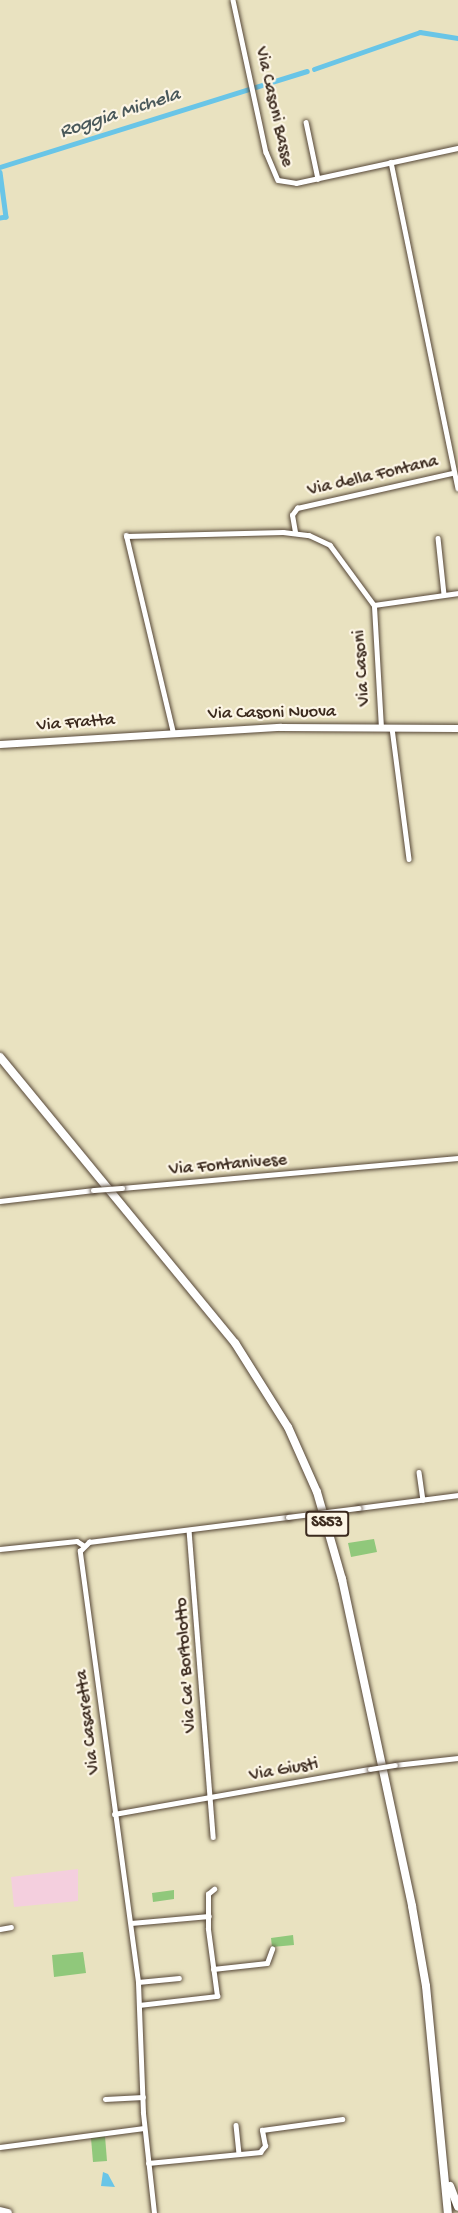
<!DOCTYPE html>
<style>
body{margin:0}
#map{position:relative;width:458px;height:2213px;overflow:hidden;background:#e9e2c0;font-family:"Gochi Hand",sans-serif}
div>[style]{position:absolute}
[style*='--x']{left:calc(var(--x)*1px);top:calc(var(--y)*1px);width:calc(var(--w)*1px);rotate:calc(var(--a)*1deg)}
.built>*{inset:0;background:#f4cfde}
.green>*{inset:0;background:#90c87b}
.water>*{inset:0;background:#69c5e7}
.canal>*{height:4.5px;margin:-2.25px;padding:0 2.25px;transform-origin:2.25px;border-radius:2.25px;background:#69c5e7}
.roads{filter:drop-shadow(0 0 2px #554636) drop-shadow(0 0 2px #554636)}
.minor>*{height:4.5px;margin:-2.25px;padding:0 2.25px;transform-origin:2.25px;border-radius:2.25px;background:#fff}
.secondary>*{height:7px;margin:-3.5px;padding:0 3.5px;transform-origin:3.5px;border-radius:3.5px;background:#fff}
.primary>*{height:8px;margin:-4px;padding:0 4px;transform-origin:4px;border-radius:4px;background:#fff}
.trunk>*{height:8px;margin:-4px;padding:0 4px;transform-origin:4px;border-radius:4px;background:#fff}
.bridges{filter:drop-shadow(0 0 2px #554636) drop-shadow(0 0 2px #554636)}
.minor-bridge>*{height:4.5px;margin:-2.25px;padding:0 2.25px;transform-origin:2.25px;border-radius:2.25px;background:#fff}
span{translate:-50% -50%;white-space:nowrap;text-align:center;line-height:1.15;-webkit-text-stroke:4.5px #fcf5e5;paint-order:stroke}
.shield-label span{padding:2px 4px;background:#fcf5e5;border:2px solid;border-radius:4px;-webkit-text-stroke-width:0}
.shield-label{font-size:16px;color:#3b2a1e;font-weight:700}
.street-label{font-size:18px;color:#3b2a1e}
.water-label{font-size:20px;color:#49585a;font-style:italic}
</style>
<div id="map">
<div class="built">
<div style="clip-path:polygon(78px 1869px,78px 1901px,14px 1907px,11px 1877px)"></div>
</div>
<div class="green">
<div style="clip-path:polygon(374px 1539px,377px 1552px,351px 1557px,348px 1543px)"></div>
<div style="clip-path:polygon(174px 1890px,174px 1899px,153px 1902px,152px 1893px)"></div>
<div style="clip-path:polygon(293px 1935px,294px 1945px,272px 1947px,271px 1938px)"></div>
<div style="clip-path:polygon(83px 1952px,86px 1973px,54px 1977px,52px 1955px)"></div>
<div style="clip-path:polygon(105px 2136px,107px 2161px,93px 2162px,91px 2138px)"></div>
</div>
<div class="water">
<div style="clip-path:polygon(103px 2172px,108px 2174px,115px 2187px,101px 2186px)"></div>
</div>
<div class="canal">
<div style="--x:314;--y:69;--w:112;--a:-19.2"></div>
<div style="--x:420;--y:32;--w:38;--a:9"></div>
<div style="--x:256;--y:87;--w:53;--a:-17.4"></div>
<div style="--x:0;--y:167;--w:261;--a:-17.4"></div>
<div style="--x:0;--y:172;--w:45;--a:82.4"></div>
<div style="--x:6;--y:217;--w:6;--a:171"></div>
</div>
<div class="roads">
<div class="minor">
<div style="--x:233;--y:0;--w:156;--a:77.8"></div>
<div style="--x:266;--y:152;--w:30;--a:67"></div>
<div style="--x:278;--y:180;--w:18;--a:9"></div>
<div style="--x:296;--y:183;--w:166;--a:-12.2"></div>
<div style="--x:306;--y:122;--w:58;--a:78.1"></div>
<div style="--x:391;--y:162;--w:333;--a:78.4"></div>
<div style="--x:295;--y:532;--w:17;--a:-100"></div>
<div style="--x:292;--y:515;--w:9;--a:-54"></div>
<div style="--x:297;--y:508;--w:159;--a:-12.7"></div>
<div style="--x:438;--y:538;--w:56;--a:83.9"></div>
<div style="--x:381;--y:728;--w:123;--a:-93.3"></div>
<div style="--x:374;--y:605;--w:85;--a:-8.1"></div>
<div style="--x:392;--y:728;--w:132;--a:82.6"></div>
<div style="--x:173;--y:733;--w:203;--a:-103.4"></div>
<div style="--x:126;--y:536;--w:157;--a:-1.5"></div>
<div style="--x:283;--y:532;--w:26;--a:7"></div>
<div style="--x:309;--y:535;--w:23;--a:25"></div>
<div style="--x:330;--y:545;--w:74;--a:53.7"></div>
<div style="--x:122;--y:1188;--w:337;--a:-5.1"></div>
<div style="--x:0;--y:1201;--w:94;--a:-6.7"></div>
<div style="--x:419;--y:1472;--w:28;--a:82"></div>
<div style="--x:358;--y:1508;--w:101;--a:-7.4"></div>
<div style="--x:189;--y:1530;--w:308;--a:85.5"></div>
<div style="--x:0;--y:1549;--w:77;--a:-5.9"></div>
<div style="--x:77;--y:1541;--w:7;--a:34"></div>
<div style="--x:395;--y:1765;--w:63;--a:-6.3"></div>
<div style="--x:114;--y:1814;--w:260;--a:-10"></div>
<div style="--x:131;--y:1923;--w:78;--a:-5.1"></div>
<div style="--x:0;--y:1929;--w:11;--a:-10"></div>
<div style="--x:213;--y:1969;--w:54;--a:-6.3"></div>
<div style="--x:267;--y:1963;--w:15;--a:-70"></div>
<div style="--x:138;--y:1982;--w:41;--a:-5.6"></div>
<div style="--x:139;--y:2005;--w:79;--a:-6.6"></div>
<div style="--x:217;--y:1996;--w:68;--a:-97.7"></div>
<div style="--x:208;--y:1929;--w:35;--a:-90"></div>
<div style="--x:208;--y:1894;--w:8;--a:-40"></div>
<div style="--x:105;--y:2099;--w:38;--a:-3"></div>
<div style="--x:236;--y:2125;--w:29;--a:84"></div>
<div style="--x:0;--y:2147;--w:145;--a:-7.5"></div>
<div style="--x:148;--y:2163;--w:113;--a:-5.6"></div>
<div style="--x:260;--y:2152;--w:8;--a:-50"></div>
<div style="--x:265;--y:2146;--w:16;--a:-101"></div>
<div style="--x:262;--y:2130;--w:81;--a:-7.8"></div>
<div style="--x:154;--y:2213;--w:101;--a:-96.3"></div>
<div style="--x:143;--y:2113;--w:131;--a:-92.2"></div>
<div style="--x:138;--y:1982;--w:435;--a:-97.7"></div>
<div style="--x:80;--y:1551;--w:13;--a:-45"></div>
<div style="--x:89;--y:1542;--w:201;--a:-7.2"></div>
</div>
<div class="secondary">
<div style="--x:0;--y:744;--w:281;--a:-3.5"></div>
<div style="--x:280;--y:727;--w:178;--a:0.3"></div>
</div>
<div class="primary">
<div style="--x:0;--y:2211;--w:8;--a:14"></div>
</div>
<div class="trunk">
<div style="--x:0;--y:1057;--w:370;--a:50.6"></div>
<div style="--x:235;--y:1343;--w:99;--a:57.8"></div>
<div style="--x:288;--y:1427;--w:71;--a:66"></div>
<div style="--x:317;--y:1492;--w:91;--a:74"></div>
<div style="--x:342;--y:1579;--w:334;--a:77.9"></div>
<div style="--x:412;--y:1906;--w:81;--a:80.1"></div>
<div style="--x:426;--y:1986;--w:228;--a:84.5"></div>
<div style="--x:450;--y:2186;--w:22;--a:69"></div>
</div>
</div>
<div class="bridges">
<div class="minor-bridge">
<div style="--x:93;--y:1190;--w:29;--a:-4"></div>
<div style="--x:288;--y:1517;--w:71;--a:-7.3"></div>
<div style="--x:370;--y:1769;--w:25;--a:-9"></div>
</div>
</div>
<div class="shield-label">
<span style="left:327px;top:1524px">SS53</span>
</div>
<div class="street-label">
<span style="left:273px;top:107px;rotate:77deg">Via Casoni Basse</span>
<span style="left:373px;top:477px;rotate:-13deg">Via della Fontana</span>
<span style="left:363px;top:668px;rotate:-94deg">Via Casoni</span>
<span style="left:272px;top:714px;rotate:-1deg">Via Casoni Nuova</span>
<span style="left:76px;top:724px;rotate:-4deg">Via Fratta</span>
<span style="left:228px;top:1166px;rotate:-5deg">Via Fontanivese</span>
<span style="left:187px;top:1665px;rotate:-94deg">Via Ca' Bortolotto</span>
<span style="left:89px;top:1722px;rotate:-97deg">Via Casaretta</span>
<span style="left:284px;top:1771px;rotate:-10deg">Via Giusti</span>
</div>
<div class="water-label">
<span style="left:120px;top:114px;rotate:-18deg">Roggia Michela</span>
</div>
</div>
